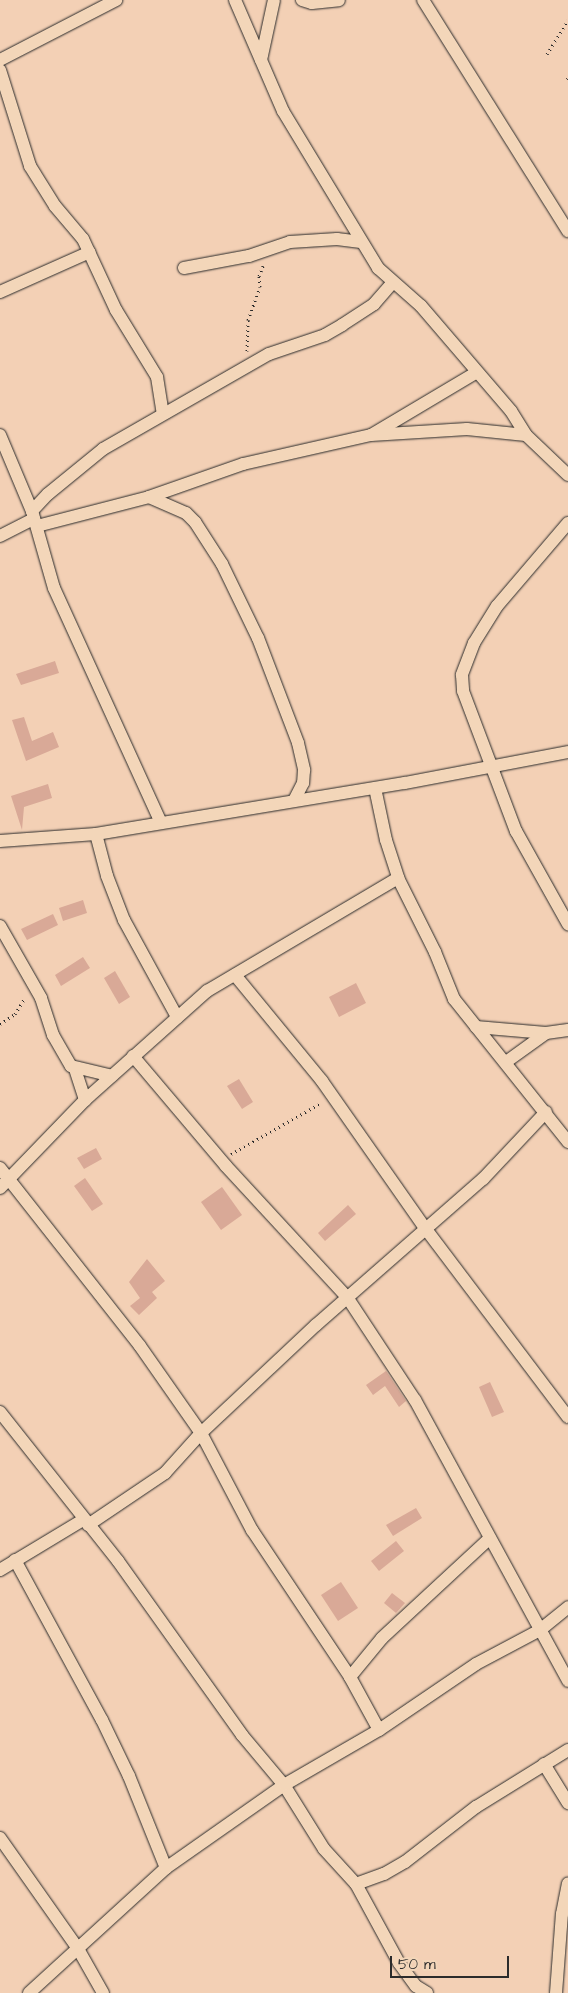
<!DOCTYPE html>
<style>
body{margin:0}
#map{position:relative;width:568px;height:1993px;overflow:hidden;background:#f3d0b5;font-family:"Architects Daughter",sans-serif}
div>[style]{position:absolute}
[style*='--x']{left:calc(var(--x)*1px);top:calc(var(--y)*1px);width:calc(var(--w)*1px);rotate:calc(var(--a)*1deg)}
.building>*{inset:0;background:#d9a997}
.path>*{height:3px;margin-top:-1.5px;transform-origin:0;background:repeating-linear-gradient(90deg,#2b2b2b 0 1px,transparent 0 5px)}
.roads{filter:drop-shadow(0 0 1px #2b2b2b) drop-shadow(0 0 1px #2b2b2b)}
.minor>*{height:12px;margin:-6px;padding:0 6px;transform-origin:6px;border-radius:6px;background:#f3d6b9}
span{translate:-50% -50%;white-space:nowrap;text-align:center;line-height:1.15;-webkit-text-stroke:4.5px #f3d6b9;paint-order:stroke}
.scale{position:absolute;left:390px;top:1956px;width:119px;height:22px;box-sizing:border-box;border:2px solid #2b2b2b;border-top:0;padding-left:6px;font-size:15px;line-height:18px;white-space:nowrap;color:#2b2b2b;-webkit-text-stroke:4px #f3d6b9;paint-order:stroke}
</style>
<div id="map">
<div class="building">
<div style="clip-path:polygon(55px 661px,59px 673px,21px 685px,16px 674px)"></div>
<div style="clip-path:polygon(24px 717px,32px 741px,53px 732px,59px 747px,26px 761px,12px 720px)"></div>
<div style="clip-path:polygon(48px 784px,52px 798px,24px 807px,22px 830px,11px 796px)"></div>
<div style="clip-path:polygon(83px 900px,87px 913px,63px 921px,59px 908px)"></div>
<div style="clip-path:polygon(53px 914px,58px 925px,27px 940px,21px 929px)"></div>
<div style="clip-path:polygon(83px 957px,90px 968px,61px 986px,55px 975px)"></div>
<div style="clip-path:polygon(115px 971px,130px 997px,119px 1004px,104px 978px)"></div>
<div style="clip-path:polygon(356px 983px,366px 1003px,339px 1017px,329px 997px)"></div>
<div style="clip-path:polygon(239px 1079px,253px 1102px,242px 1109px,227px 1086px)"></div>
<div style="clip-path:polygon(96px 1148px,102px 1159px,84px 1169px,77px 1158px)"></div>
<div style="clip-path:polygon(85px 1178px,103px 1204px,92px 1211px,74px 1186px)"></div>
<div style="clip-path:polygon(222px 1187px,242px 1215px,221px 1230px,201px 1202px)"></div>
<div style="clip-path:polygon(348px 1205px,356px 1214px,325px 1241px,318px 1233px)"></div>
<div style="clip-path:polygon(147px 1259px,165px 1281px,152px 1292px,157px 1298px,139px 1315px,130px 1306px,140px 1298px,129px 1282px)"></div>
<div style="clip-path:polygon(386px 1371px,406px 1401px,399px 1407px,385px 1386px,373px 1395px,366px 1385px)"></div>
<div style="clip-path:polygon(490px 1382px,504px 1412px,492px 1417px,479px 1387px)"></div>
<div style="clip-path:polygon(416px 1508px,422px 1518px,393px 1536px,386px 1525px)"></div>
<div style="clip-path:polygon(396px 1541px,404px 1551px,379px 1571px,371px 1561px)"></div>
<div style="clip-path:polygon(341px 1582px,358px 1608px,338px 1621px,321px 1595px)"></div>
<div style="clip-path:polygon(392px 1593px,405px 1603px,396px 1613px,384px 1603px)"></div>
</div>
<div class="path">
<div style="--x:547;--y:54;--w:40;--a:-58"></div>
<div style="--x:567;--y:79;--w:1;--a:-45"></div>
<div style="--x:247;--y:351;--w:31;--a:-88"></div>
<div style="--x:248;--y:320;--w:35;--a:-70"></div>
<div style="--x:260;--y:287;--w:11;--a:-95"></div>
<div style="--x:259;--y:276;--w:11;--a:-68"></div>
<div style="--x:0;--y:1024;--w:18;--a:-34"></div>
<div style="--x:15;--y:1014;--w:19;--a:-58"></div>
<div style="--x:231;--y:1154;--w:103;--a:-29.5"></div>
</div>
<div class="roads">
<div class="minor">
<div style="--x:235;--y:0;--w:121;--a:66.6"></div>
<div style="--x:283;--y:111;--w:184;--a:58.8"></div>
<div style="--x:378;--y:268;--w:57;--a:41.5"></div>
<div style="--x:421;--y:306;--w:138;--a:49.4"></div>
<div style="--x:511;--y:411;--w:28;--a:58"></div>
<div style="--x:526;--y:435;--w:58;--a:43.6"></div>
<div style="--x:302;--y:0;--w:10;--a:17"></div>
<div style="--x:312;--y:3;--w:27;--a:-6"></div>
<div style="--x:423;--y:0;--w:273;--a:57.9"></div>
<div style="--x:0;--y:60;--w:131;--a:-27.3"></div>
<div style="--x:261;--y:60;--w:61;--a:-77.8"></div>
<div style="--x:0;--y:70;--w:101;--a:72.6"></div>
<div style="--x:30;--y:166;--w:47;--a:58"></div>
<div style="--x:55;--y:206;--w:43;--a:49.7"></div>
<div style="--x:83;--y:239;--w:78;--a:65.1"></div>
<div style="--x:116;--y:310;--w:79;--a:58.5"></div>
<div style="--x:157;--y:377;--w:37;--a:81"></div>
<div style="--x:184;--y:268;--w:66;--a:-10.5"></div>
<div style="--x:249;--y:256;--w:43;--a:-18.9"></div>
<div style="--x:290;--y:242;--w:47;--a:-3.7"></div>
<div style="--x:337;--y:239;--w:24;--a:7"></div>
<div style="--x:0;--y:292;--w:98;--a:-24"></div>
<div style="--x:373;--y:434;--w:121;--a:-30.8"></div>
<div style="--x:0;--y:435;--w:82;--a:67.2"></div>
<div style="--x:32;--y:511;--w:80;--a:74.1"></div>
<div style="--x:54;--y:588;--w:258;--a:65.5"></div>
<div style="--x:149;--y:497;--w:40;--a:23.4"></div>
<div style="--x:186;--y:513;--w:13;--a:45"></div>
<div style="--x:195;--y:522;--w:50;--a:57.3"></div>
<div style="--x:222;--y:564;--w:82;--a:64.1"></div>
<div style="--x:258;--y:638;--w:112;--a:69.1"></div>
<div style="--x:298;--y:743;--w:28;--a:77"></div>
<div style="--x:304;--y:770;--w:13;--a:94"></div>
<div style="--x:303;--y:783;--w:20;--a:117"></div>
<div style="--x:32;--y:511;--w:23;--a:-47"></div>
<div style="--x:48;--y:494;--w:71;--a:-39.3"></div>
<div style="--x:103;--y:449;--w:191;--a:-29.8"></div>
<div style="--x:269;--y:354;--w:59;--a:-18.7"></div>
<div style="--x:325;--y:335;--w:20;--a:-30"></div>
<div style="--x:342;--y:325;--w:38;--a:-33"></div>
<div style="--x:374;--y:304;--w:28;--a:-49"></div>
<div style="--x:568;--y:523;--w:109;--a:130.5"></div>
<div style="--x:497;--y:606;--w:44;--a:121.9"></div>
<div style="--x:474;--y:643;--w:34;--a:111"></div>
<div style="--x:462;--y:675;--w:16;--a:86"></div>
<div style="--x:463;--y:691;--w:150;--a:69.3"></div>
<div style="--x:516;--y:831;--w:107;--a:60.8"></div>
<div style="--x:37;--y:526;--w:116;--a:-14.5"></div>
<div style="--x:149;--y:497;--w:100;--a:-19.3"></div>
<div style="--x:243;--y:464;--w:131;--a:-12.8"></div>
<div style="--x:371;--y:435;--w:96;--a:-3.6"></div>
<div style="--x:467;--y:429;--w:59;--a:5.8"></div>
<div style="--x:0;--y:536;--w:38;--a:-27"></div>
<div style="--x:375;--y:788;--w:53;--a:78.1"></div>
<div style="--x:386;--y:840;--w:40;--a:72"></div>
<div style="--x:398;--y:878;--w:83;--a:63.4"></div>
<div style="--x:435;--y:952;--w:51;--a:68"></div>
<div style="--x:454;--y:999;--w:183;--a:51.4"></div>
<div style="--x:96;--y:834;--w:43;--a:75.3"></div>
<div style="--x:107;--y:876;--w:47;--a:68.9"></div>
<div style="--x:124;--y:920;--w:111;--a:61.3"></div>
<div style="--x:0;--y:841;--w:96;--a:-4.2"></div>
<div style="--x:96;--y:834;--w:313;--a:-9.4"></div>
<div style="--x:405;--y:783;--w:166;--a:-10.8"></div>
<div style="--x:0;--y:926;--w:83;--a:60.3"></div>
<div style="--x:41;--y:998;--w:39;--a:72"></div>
<div style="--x:53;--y:1035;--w:36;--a:60"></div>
<div style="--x:71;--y:1066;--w:42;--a:13.7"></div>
<div style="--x:235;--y:975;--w:137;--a:50.6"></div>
<div style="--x:322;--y:1081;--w:179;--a:55"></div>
<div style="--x:425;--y:1228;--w:237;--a:52.9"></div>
<div style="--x:476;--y:1027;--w:70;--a:4.9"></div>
<div style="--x:133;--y:1056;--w:144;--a:49.8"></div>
<div style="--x:226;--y:1166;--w:178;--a:47.3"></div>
<div style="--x:347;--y:1297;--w:123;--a:56.6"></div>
<div style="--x:415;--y:1400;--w:320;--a:61.4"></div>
<div style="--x:506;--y:1062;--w:49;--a:-35.9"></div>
<div style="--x:546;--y:1033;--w:22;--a:-8"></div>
<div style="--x:75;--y:1069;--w:33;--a:72"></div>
<div style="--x:0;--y:1168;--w:226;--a:51.8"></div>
<div style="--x:140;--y:1346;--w:106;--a:55"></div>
<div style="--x:201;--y:1433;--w:110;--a:62.3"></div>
<div style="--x:252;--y:1530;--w:177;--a:56.3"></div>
<div style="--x:350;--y:1677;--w:60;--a:61.3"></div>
<div style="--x:0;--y:1188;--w:122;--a:-46"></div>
<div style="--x:85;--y:1100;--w:164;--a:-41.8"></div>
<div style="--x:207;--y:991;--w:222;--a:-30.6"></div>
<div style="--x:0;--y:1412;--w:190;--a:51.6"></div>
<div style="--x:118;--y:1561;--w:214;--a:54.5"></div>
<div style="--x:242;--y:1735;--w:65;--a:50"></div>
<div style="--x:284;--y:1785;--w:75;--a:58"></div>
<div style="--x:324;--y:1849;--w:47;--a:47.6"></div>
<div style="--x:356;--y:1884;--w:90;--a:61.4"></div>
<div style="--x:399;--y:1963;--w:29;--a:54"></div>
<div style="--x:416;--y:1986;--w:13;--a:32"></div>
<div style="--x:88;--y:1525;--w:93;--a:-34"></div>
<div style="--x:165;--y:1473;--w:54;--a:-48"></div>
<div style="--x:201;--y:1433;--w:158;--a:-43.2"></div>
<div style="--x:316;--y:1325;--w:222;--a:-41.2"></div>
<div style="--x:483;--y:1179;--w:92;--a:-46.8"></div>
<div style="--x:15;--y:1560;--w:182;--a:61.5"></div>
<div style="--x:102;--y:1720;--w:62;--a:64.3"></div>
<div style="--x:129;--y:1776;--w:99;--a:68.1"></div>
<div style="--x:0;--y:1570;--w:97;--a:-31.1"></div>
<div style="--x:350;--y:1677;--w:50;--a:-50.6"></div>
<div style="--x:382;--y:1638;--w:147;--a:-42.8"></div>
<div style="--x:544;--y:1764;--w:46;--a:58.4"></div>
<div style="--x:0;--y:1838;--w:133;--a:54.8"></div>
<div style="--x:77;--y:1947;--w:53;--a:60.5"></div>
<div style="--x:356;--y:1884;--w:30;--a:-20"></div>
<div style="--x:384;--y:1874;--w:24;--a:-30"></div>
<div style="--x:405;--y:1862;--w:90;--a:-37.8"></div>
<div style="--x:476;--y:1807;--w:108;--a:-31.8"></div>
<div style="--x:29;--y:1993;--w:185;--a:-42.4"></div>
<div style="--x:166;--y:1868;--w:144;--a:-35.1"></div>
<div style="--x:284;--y:1785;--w:110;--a:-30.1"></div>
<div style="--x:379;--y:1730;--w:117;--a:-34.2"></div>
<div style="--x:476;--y:1664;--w:72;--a:-28"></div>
<div style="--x:540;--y:1630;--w:36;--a:-39"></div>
<div style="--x:556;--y:1993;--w:79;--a:-85.7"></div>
<div style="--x:562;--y:1914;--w:31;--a:-79"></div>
</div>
</div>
<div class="scale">50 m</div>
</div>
